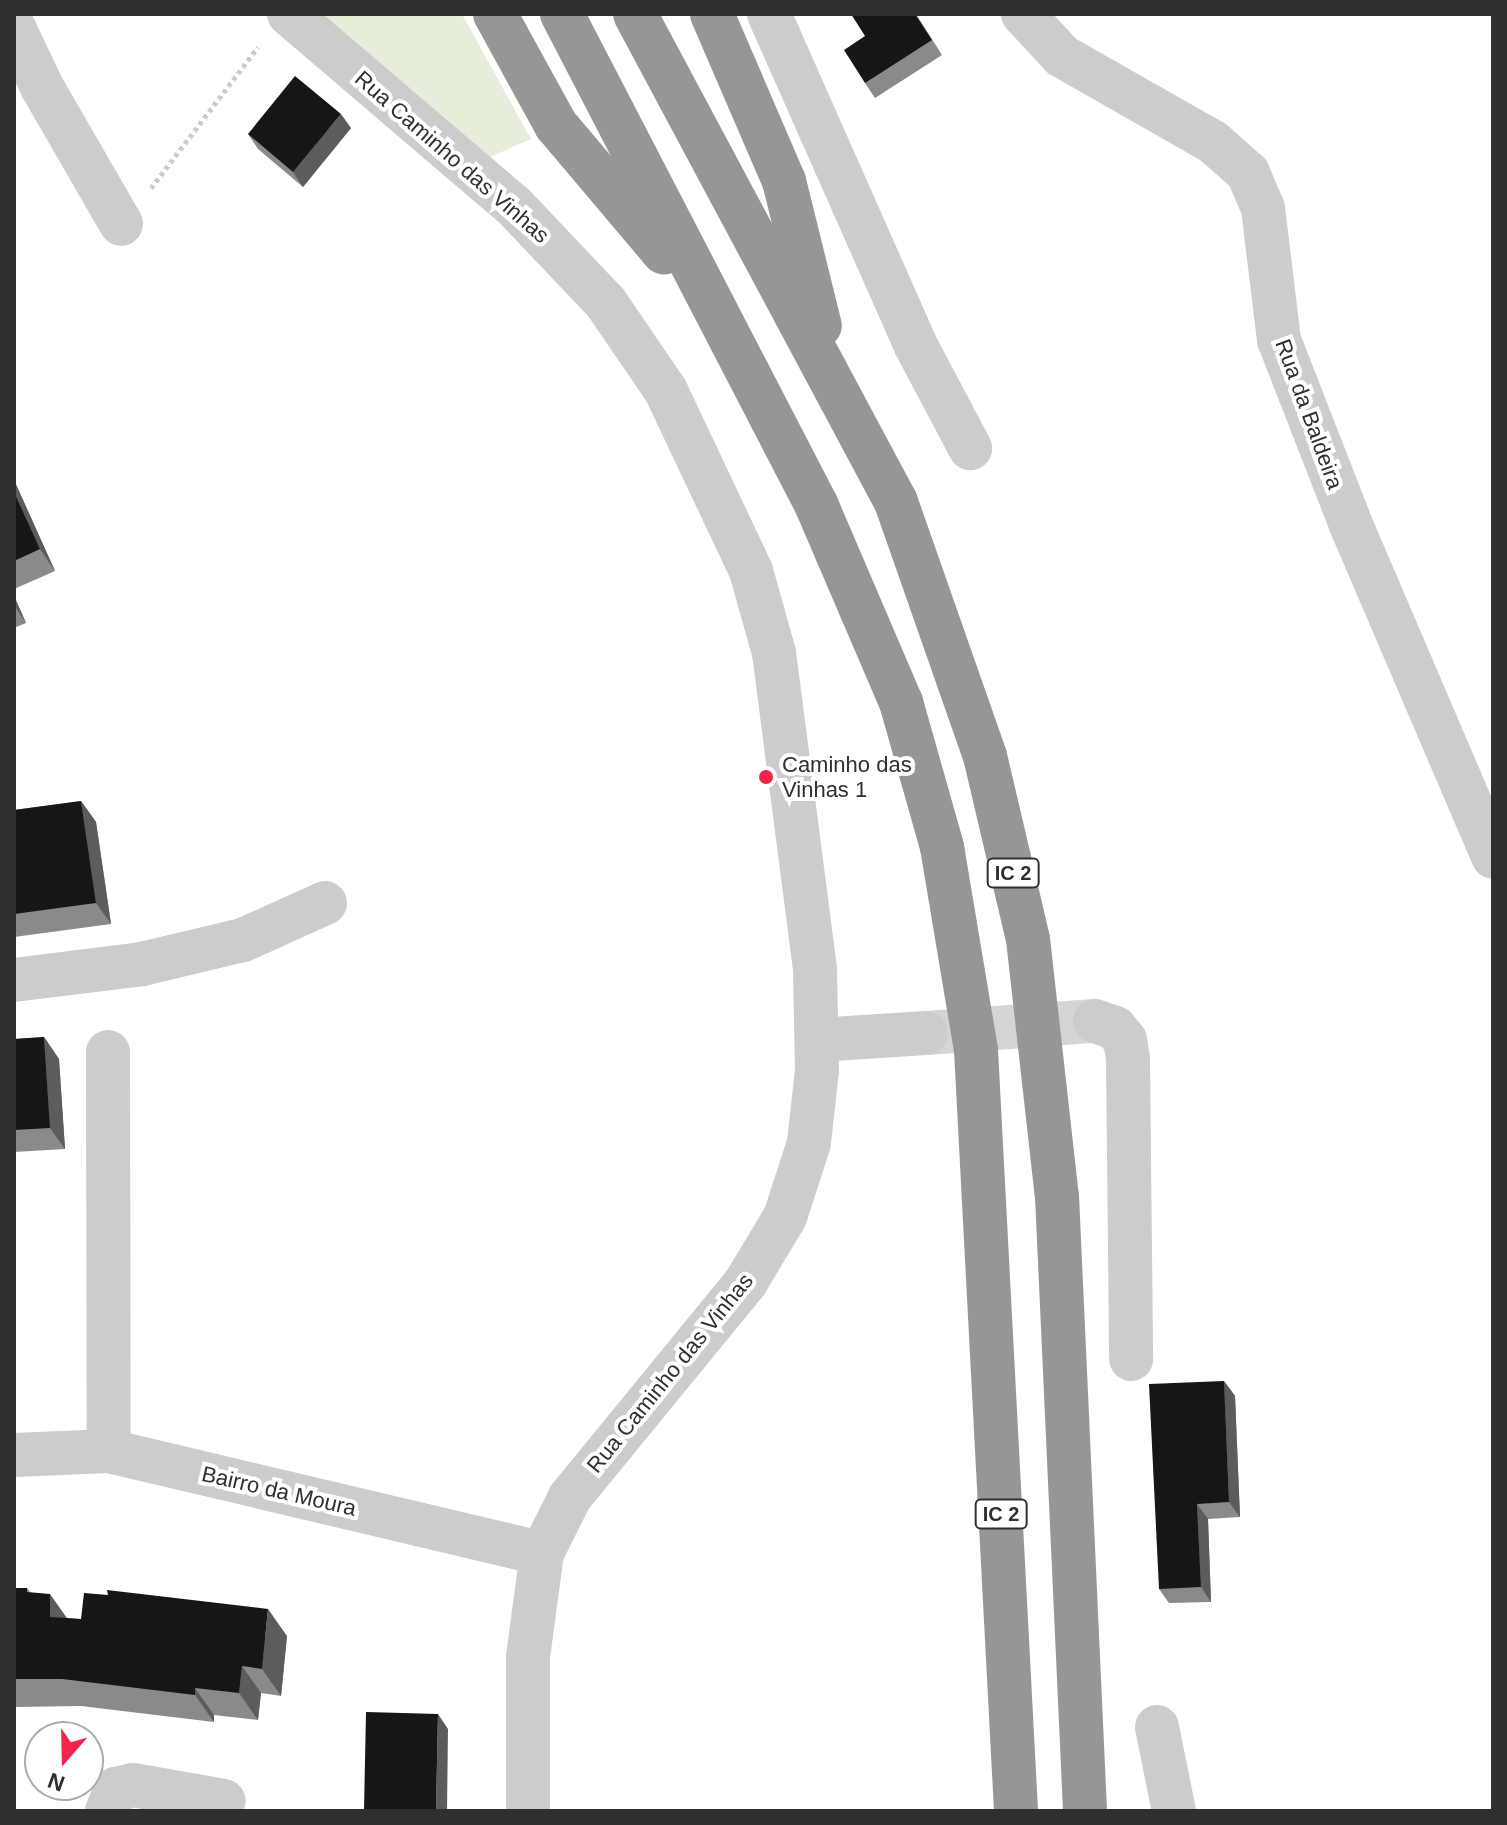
<!DOCTYPE html>
<style>
body{margin:0}
#map{position:relative;width:1507px;height:1825px;overflow:hidden;background:#fff;font-family:Arial,sans-serif}
div>[style]{position:absolute}
[style*='--x']{left:calc(var(--x)*1px);top:calc(var(--y)*1px);width:calc(var(--w)*1px);rotate:calc(var(--a)*1deg)}
.green>*{inset:0;background:#e7eddb}
.minor-tunnel>*{height:44px;margin-top:-22px;transform-origin:0;background:repeating-linear-gradient(90deg,#d5d5d5 0 44px,transparent 0 66px)}
.path>*{height:5px;margin-top:-2.5px;transform-origin:0;background:repeating-linear-gradient(90deg,#ccc 0 4px,transparent 0 8px)}
.minor>*{height:44px;margin:-22px;padding:0 22px;transform-origin:22px;border-radius:22px;background:#ccc}
.highway>*{height:44px;margin:-22px;padding:0 22px;transform-origin:22px;border-radius:22px;background:#969696}
.wall>*{inset:0;background:#8a8a8a}
.shaded-wall>*{inset:0;background:#5c5c5c}
.building>*{inset:0;background:#161616}
.dots>*{width:22px;height:22px;translate:-50% -50%;box-sizing:border-box;border:4px solid #fff;border-radius:50%}
span{translate:-50% -50%;white-space:nowrap;text-align:center;line-height:1.15;-webkit-text-stroke:8px #fff;paint-order:stroke}
.shield-label span{padding:2px 6px;background:#fff;border:2px solid;border-radius:6px;-webkit-text-stroke-width:0}
.shield-label{font-size:20px;color:#2f2f2f;font-weight:700}
.street-label{font-size:22px;color:#2f2f2f}
.poi-label{font-size:22px;color:#2f2f2f}
.left{translate:0 -50%;text-align:left}
.frame{position:absolute;inset:0;border:16px solid #2f2f2f;pointer-events:none}
.north{position:absolute;left:24px;top:1721px;width:80px;height:80px;box-sizing:border-box;background:#fff;border:2px solid #acacac;border-radius:50%;rotate:200deg;font-size:22px;font-weight:700;line-height:32px;text-align:center;color:#2f2f2f}
.north::after{content:'';display:block;margin:auto;width:28px;height:36px;background:#f3234c;clip-path:polygon(50% 0,100% 100%,50% 72%,0 100%)}
</style>
<div id="map">
<div class="green">
<div style="clip-path:polygon(322px 14px,462px 14px,531px 139px,490px 157px)"></div>
</div>
<div class="minor-tunnel">
<div style="--x:926;--y:1033;--w:169;--a:-4.1"></div>
</div>
<div class="path">
<div style="--x:151;--y:188;--w:177;--a:-52.8"></div>
</div>
<div class="minor">
<div style="--x:289;--y:14;--w:294;--a:40.5"></div>
<div style="--x:513;--y:205;--w:135;--a:46.5"></div>
<div style="--x:606;--y:303;--w:107;--a:55.7"></div>
<div style="--x:666;--y:391;--w:199;--a:64.7"></div>
<div style="--x:751;--y:571;--w:85;--a:74.3"></div>
<div style="--x:774;--y:653;--w:318;--a:82.6"></div>
<div style="--x:815;--y:968;--w:102;--a:88.9"></div>
<div style="--x:817;--y:1070;--w:73;--a:96.3"></div>
<div style="--x:809;--y:1143;--w:78;--a:108"></div>
<div style="--x:785;--y:1217;--w:76;--a:121"></div>
<div style="--x:746;--y:1282;--w:278;--a:129.3"></div>
<div style="--x:570;--y:1497;--w:63;--a:116.6"></div>
<div style="--x:542;--y:1553;--w:105;--a:97.7"></div>
<div style="--x:528;--y:1657;--w:154;--a:90"></div>
<div style="--x:769;--y:14;--w:361;--a:66.1"></div>
<div style="--x:915;--y:344;--w:118;--a:62.1"></div>
<div style="--x:1023;--y:14;--w:57;--a:47.1"></div>
<div style="--x:1062;--y:56;--w:174;--a:29.7"></div>
<div style="--x:1213;--y:142;--w:47;--a:41.5"></div>
<div style="--x:1248;--y:173;--w:38;--a:67"></div>
<div style="--x:1263;--y:208;--w:133;--a:83.1"></div>
<div style="--x:1279;--y:340;--w:199;--a:68.7"></div>
<div style="--x:1351;--y:525;--w:361;--a:66.8"></div>
<div style="--x:14;--y:28;--w:65;--a:64.6"></div>
<div style="--x:42;--y:87;--w:158;--a:60"></div>
<div style="--x:14;--y:980;--w:129;--a:-7.1"></div>
<div style="--x:142;--y:964;--w:104;--a:-13.4"></div>
<div style="--x:243;--y:940;--w:90;--a:-24.3"></div>
<div style="--x:1095;--y:1021;--w:21;--a:19"></div>
<div style="--x:1115;--y:1028;--w:16;--a:50"></div>
<div style="--x:1125;--y:1040;--w:20;--a:81"></div>
<div style="--x:1128;--y:1060;--w:299;--a:89.4"></div>
<div style="--x:817;--y:1040;--w:109;--a:-3.7"></div>
<div style="--x:108;--y:1052;--w:399;--a:89.9"></div>
<div style="--x:14;--y:1455;--w:95;--a:-2.4"></div>
<div style="--x:109;--y:1451;--w:445;--a:13.3"></div>
<div style="--x:1157;--y:1727;--w:86;--a:78.6"></div>
<div style="--x:107;--y:1811;--w:24;--a:-68"></div>
<div style="--x:116;--y:1789;--w:17;--a:-13"></div>
<div style="--x:133;--y:1785;--w:92;--a:10"></div>
</div>
<div class="highway">
<div style="--x:495;--y:14;--w:127;--a:61.2"></div>
<div style="--x:556;--y:125;--w:167;--a:49.8"></div>
<div style="--x:562;--y:14;--w:552;--a:62.6"></div>
<div style="--x:816;--y:504;--w:215;--a:66.8"></div>
<div style="--x:901;--y:702;--w:151;--a:74.2"></div>
<div style="--x:942;--y:847;--w:206;--a:80.5"></div>
<div style="--x:976;--y:1050;--w:762;--a:86.99"></div>
<div style="--x:635;--y:14;--w:553;--a:61.86"></div>
<div style="--x:896;--y:502;--w:269;--a:70.7"></div>
<div style="--x:985;--y:756;--w:188;--a:76.8"></div>
<div style="--x:1028;--y:939;--w:259;--a:83.6"></div>
<div style="--x:1057;--y:1196;--w:616;--a:87.39"></div>
<div style="--x:712;--y:14;--w:182;--a:66.7"></div>
<div style="--x:784;--y:181;--w:149;--a:76.1"></div>
</div>
<div class="wall">
<div style="clip-path:polygon(916px 14px,942px 55px,875px 98px,865px 83px)"></div>
<div style="clip-path:polygon(351px 128px,303px 187px,258px 149px,248px 134px)"></div>
<div style="clip-path:polygon(14px 480px,55px 571px,14px 589px)"></div>
<div style="clip-path:polygon(14px 596px,26px 623px,14px 628px)"></div>
<div style="clip-path:polygon(81px 801px,96px 822px,111px 924px,14px 937px,14px 810px)"></div>
<div style="clip-path:polygon(44px 1037px,59px 1059px,65px 1149px,14px 1152px,14px 1039px)"></div>
<div style="clip-path:polygon(1224px 1381px,1235px 1396px,1240px 1517px,1208px 1519px,1211px 1602px,1169px 1603px,1159px 1589px)"></div>
<div style="clip-path:polygon(14px 1588px,27px 1588px,30px 1592px,67px 1618px,287px 1636px,281px 1696px,261px 1693px,258px 1720px,214px 1715px,214px 1722px,81px 1706px,14px 1707px)"></div>
</div>
<div class="shaded-wall">
<div style="clip-path:polygon(341px 114px,351px 128px,303px 187px,293px 172px)"></div>
<div style="clip-path:polygon(14px 480px,55px 571px,40px 549px,14px 492px)"></div>
<div style="clip-path:polygon(14px 596px,26px 623px,14px 605px)"></div>
<div style="clip-path:polygon(81px 801px,96px 822px,111px 924px,96px 903px)"></div>
<div style="clip-path:polygon(44px 1037px,59px 1059px,65px 1149px,50px 1128px)"></div>
<div style="clip-path:polygon(1224px 1381px,1235px 1396px,1240px 1517px,1229px 1502px)"></div>
<div style="clip-path:polygon(1197px 1504px,1208px 1519px,1211px 1602px,1201px 1587px)"></div>
<div style="clip-path:polygon(50px 1594px,69px 1621px,50px 1617px)"></div>
<div style="clip-path:polygon(268px 1609px,287px 1636px,281px 1696px,262px 1669px)"></div>
<div style="clip-path:polygon(242px 1666px,261px 1693px,258px 1720px,239px 1693px)"></div>
<div style="clip-path:polygon(195px 1688px,214px 1715px,214px 1722px,195px 1695px)"></div>
<div style="clip-path:polygon(438px 1714px,448px 1729px,447px 1811px,436px 1811px)"></div>
</div>
<div class="building">
<div style="clip-path:polygon(851px 14px,915px 14px,932px 40px,865px 83px,844px 50px,865px 36px)"></div>
<div style="clip-path:polygon(295px 76px,341px 114px,293px 172px,248px 134px)"></div>
<div style="clip-path:polygon(14px 492px,40px 549px,14px 561px)"></div>
<div style="clip-path:polygon(81px 801px,96px 903px,14px 914px,14px 810px)"></div>
<div style="clip-path:polygon(44px 1037px,50px 1128px,14px 1130px,14px 1039px)"></div>
<div style="clip-path:polygon(1224px 1381px,1229px 1502px,1197px 1504px,1201px 1587px,1159px 1589px,1149px 1384px)"></div>
<div style="clip-path:polygon(14px 1588px,27px 1588px,27px 1592px,50px 1594px,50px 1617px,81px 1619px,84px 1593px,108px 1595px,107px 1590px,268px 1609px,262px 1669px,242px 1666px,239px 1693px,195px 1688px,195px 1695px,62px 1679px,14px 1679px)"></div>
<div style="clip-path:polygon(366px 1712px,438px 1714px,436px 1811px,364px 1811px)"></div>
</div>
<div class="dots">
<div style="left:766px;top:777px;background:#f3234c"></div>
</div>
<div class="shield-label">
<span style="left:1013px;top:873px">IC 2</span>
<span style="left:1001px;top:1514px">IC 2</span>
</div>
<div class="street-label">
<span style="left:452px;top:157px;rotate:41deg">Rua Caminho das Vinhas</span>
<span style="left:1309px;top:414px;rotate:70deg">Rua da Baldeira</span>
<span style="left:670px;top:1373px;rotate:-51deg">Rua Caminho das Vinhas</span>
<span style="left:279px;top:1491px;rotate:13deg">Bairro da Moura</span>
</div>
<div class="poi-label">
<span class="left" style="left:782px;top:777px">Caminho das<br>Vinhas 1</span>
</div>
<div class="frame"></div>
<div class="north">N</div>
</div>
